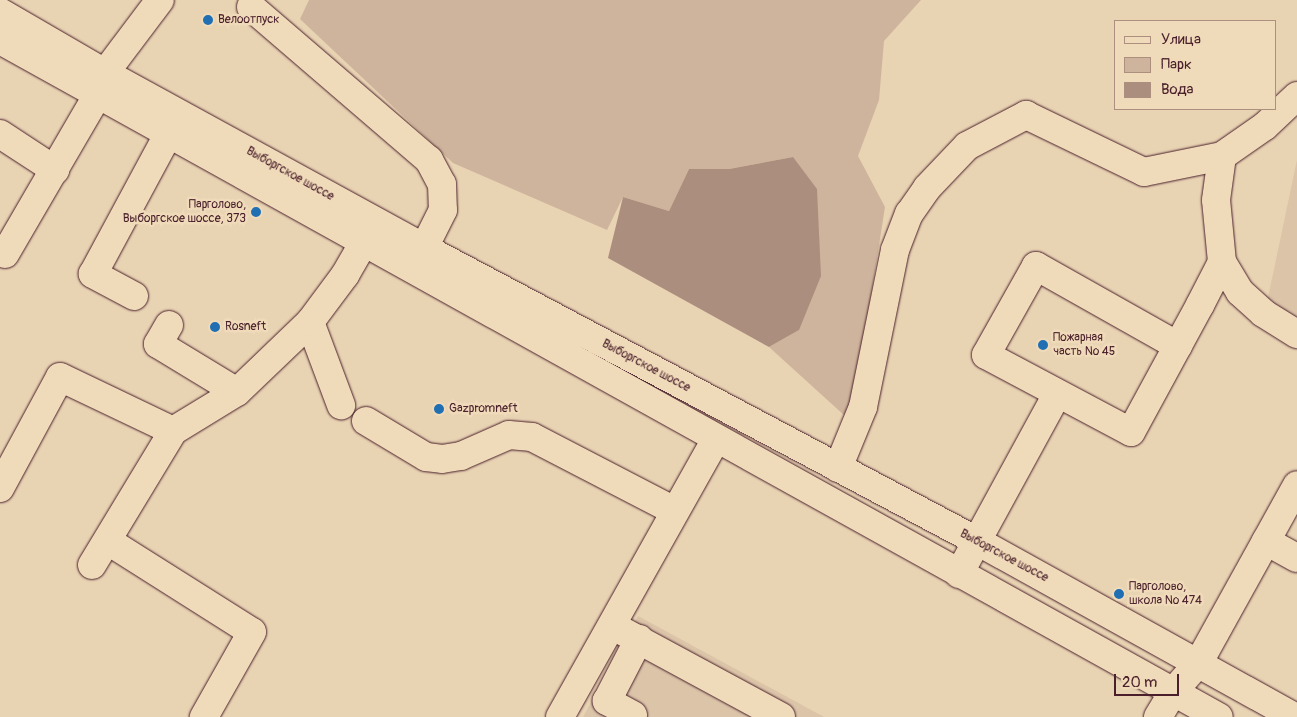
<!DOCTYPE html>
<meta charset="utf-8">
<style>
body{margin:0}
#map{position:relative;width:1297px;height:717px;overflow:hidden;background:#e8d3b3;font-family:Pangolin,sans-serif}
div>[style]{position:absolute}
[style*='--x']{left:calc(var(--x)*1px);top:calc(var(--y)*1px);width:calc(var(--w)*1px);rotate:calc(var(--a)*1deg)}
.built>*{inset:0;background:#dbc4a8}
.green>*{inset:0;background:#ceb49c}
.water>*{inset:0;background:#ac8e7f}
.roads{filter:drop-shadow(0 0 1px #4a1f2b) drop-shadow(0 0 1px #4a1f2b)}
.minor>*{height:28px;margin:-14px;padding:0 14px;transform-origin:14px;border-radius:14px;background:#efdab9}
.major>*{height:28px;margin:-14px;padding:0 14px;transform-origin:14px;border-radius:14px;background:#efdab9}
.dots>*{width:14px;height:14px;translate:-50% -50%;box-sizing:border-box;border:2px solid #efdab9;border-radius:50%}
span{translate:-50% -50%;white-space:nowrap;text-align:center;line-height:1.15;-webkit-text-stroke:5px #efdab9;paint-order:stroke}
.poi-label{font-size:12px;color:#4a1f2b}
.left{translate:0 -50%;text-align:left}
.right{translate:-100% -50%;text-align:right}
.street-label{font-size:12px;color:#4a1f2b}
.legend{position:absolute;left:1114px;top:20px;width:162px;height:90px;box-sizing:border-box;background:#efdab9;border:1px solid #ad8f80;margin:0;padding:6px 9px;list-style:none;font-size:15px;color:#4a1f2b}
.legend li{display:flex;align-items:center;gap:10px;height:25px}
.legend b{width:25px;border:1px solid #ad8f80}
.scale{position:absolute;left:1114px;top:674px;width:65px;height:22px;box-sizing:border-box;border:2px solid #4a1f2b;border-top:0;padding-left:6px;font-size:15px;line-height:18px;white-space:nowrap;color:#4a1f2b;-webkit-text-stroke:4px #efdab9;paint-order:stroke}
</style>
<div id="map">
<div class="built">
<div style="clip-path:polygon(1297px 160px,1297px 324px,1266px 307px)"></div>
<div style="clip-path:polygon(638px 616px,824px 717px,583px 717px)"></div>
</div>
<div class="green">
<div style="clip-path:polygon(309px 0,921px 0,884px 41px,879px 100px,858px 156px,885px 207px,857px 386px,845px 416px,769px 347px,799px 330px,793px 157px,729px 169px,689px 169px,669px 211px,623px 197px,607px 230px,453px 163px,300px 19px)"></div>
</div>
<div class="water">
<div style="clip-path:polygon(793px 157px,817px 189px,821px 276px,799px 330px,769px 347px,608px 258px,623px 197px,669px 211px,689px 169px,729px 169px)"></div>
</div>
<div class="roads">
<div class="minor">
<div style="--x:251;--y:7;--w:235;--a:40.7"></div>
<div style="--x:429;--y:160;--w:27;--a:62"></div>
<div style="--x:442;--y:184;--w:26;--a:88"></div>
<div style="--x:443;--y:210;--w:42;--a:116.6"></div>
<div style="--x:105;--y:73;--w:91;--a:-53"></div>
<div style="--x:0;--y:134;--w:66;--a:33.2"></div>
<div style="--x:5;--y:254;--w:185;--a:-59.8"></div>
<div style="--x:1222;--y:262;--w:35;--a:59"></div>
<div style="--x:1240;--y:292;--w:31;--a:42"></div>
<div style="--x:1263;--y:313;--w:40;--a:32"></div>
<div style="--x:134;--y:296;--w:47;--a:-151.8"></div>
<div style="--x:93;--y:274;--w:160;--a:-61.7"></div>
<div style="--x:310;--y:322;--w:89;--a:69.5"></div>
<div style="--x:169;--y:325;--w:22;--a:120"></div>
<div style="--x:158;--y:344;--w:92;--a:31.3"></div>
<div style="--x:1178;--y:346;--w:163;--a:-150.6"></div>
<div style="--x:1036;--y:266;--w:102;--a:119.3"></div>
<div style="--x:986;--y:355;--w:164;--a:28"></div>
<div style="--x:1131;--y:432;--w:145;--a:-61.5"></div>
<div style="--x:1200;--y:305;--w:48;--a:-62.9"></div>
<div style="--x:1222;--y:262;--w:62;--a:-95.5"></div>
<div style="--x:1216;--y:200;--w:44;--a:-82.2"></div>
<div style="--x:366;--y:421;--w:70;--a:31"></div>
<div style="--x:426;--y:457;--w:16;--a:7"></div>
<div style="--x:442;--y:459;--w:19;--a:-9"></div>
<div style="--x:461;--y:456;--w:52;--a:-23.6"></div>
<div style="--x:509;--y:435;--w:23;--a:5"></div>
<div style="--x:532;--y:437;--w:161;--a:27.4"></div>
<div style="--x:838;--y:468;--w:66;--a:-67.7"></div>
<div style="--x:863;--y:407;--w:160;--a:-78.5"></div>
<div style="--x:895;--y:250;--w:39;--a:-69"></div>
<div style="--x:909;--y:214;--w:32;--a:-55"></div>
<div style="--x:927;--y:188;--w:58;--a:-46.4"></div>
<div style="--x:967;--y:146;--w:67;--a:-27.7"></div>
<div style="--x:1026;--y:115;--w:131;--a:25.8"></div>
<div style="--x:1144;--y:172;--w:80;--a:-11.6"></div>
<div style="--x:1222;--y:156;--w:52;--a:-34.9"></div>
<div style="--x:1265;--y:126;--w:44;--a:-43.2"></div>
<div style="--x:0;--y:488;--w:126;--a:-61.6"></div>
<div style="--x:60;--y:377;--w:125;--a:25.5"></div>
<div style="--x:108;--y:541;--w:170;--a:32.3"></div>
<div style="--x:252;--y:632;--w:98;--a:119.5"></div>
<div style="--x:1266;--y:541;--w:35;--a:29"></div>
<div style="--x:92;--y:565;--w:157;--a:-58.8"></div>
<div style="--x:173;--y:431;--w:75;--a:-31.4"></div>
<div style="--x:237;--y:392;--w:101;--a:-43.8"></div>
<div style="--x:310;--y:322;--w:59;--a:-53.3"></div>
<div style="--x:345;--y:275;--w:38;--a:-60"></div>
<div style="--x:959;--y:574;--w:205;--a:-61.4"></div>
<div style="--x:613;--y:626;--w:191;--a:28.4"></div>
<div style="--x:633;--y:715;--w:30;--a:-152"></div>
<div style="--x:607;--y:701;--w:70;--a:-62.7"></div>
<div style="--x:560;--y:717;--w:319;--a:-60.7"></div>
<div style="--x:1158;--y:717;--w:29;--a:-59"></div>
<div style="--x:1173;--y:692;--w:40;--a:-49"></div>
<div style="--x:1199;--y:662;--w:202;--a:-61"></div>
</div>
<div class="major">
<div style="--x:0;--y:12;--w:121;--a:30.2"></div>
<div style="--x:105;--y:73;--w:364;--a:28.7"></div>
<div style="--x:424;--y:248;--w:626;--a:27.92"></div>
<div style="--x:977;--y:541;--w:363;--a:29"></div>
<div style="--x:0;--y:40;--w:1394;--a:29.05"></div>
</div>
</div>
<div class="dots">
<div style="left:208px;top:20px;background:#1f6fb2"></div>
<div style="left:256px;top:212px;background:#1f6fb2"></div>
<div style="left:215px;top:327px;background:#1f6fb2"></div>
<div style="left:1043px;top:345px;background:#1f6fb2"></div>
<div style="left:439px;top:409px;background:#1f6fb2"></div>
<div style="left:1119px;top:594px;background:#1f6fb2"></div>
</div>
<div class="poi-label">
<span class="left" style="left:218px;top:20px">Велоотпуск</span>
<span class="right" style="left:246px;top:212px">Парголово,<br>Выборгское шоссе, 373</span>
<span class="left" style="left:225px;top:327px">Rosneft</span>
<span class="left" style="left:1053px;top:345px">Пожарная<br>часть № 45</span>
<span class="left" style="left:449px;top:409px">Gazpromneft</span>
<span class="left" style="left:1129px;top:594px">Парголово,<br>школа № 474</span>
</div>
<div class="street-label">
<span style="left:290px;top:174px;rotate:29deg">Выборгское шоссе</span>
<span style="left:646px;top:366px;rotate:28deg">Выборгское шоссе</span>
<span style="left:1004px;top:556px;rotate:28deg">Выборгское шоссе</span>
</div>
<ul class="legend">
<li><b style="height:6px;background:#efdab9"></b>Улица</li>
<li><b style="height:14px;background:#ceb49c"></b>Парк</li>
<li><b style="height:14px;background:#ac8e7f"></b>Вода</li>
</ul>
<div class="scale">20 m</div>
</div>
